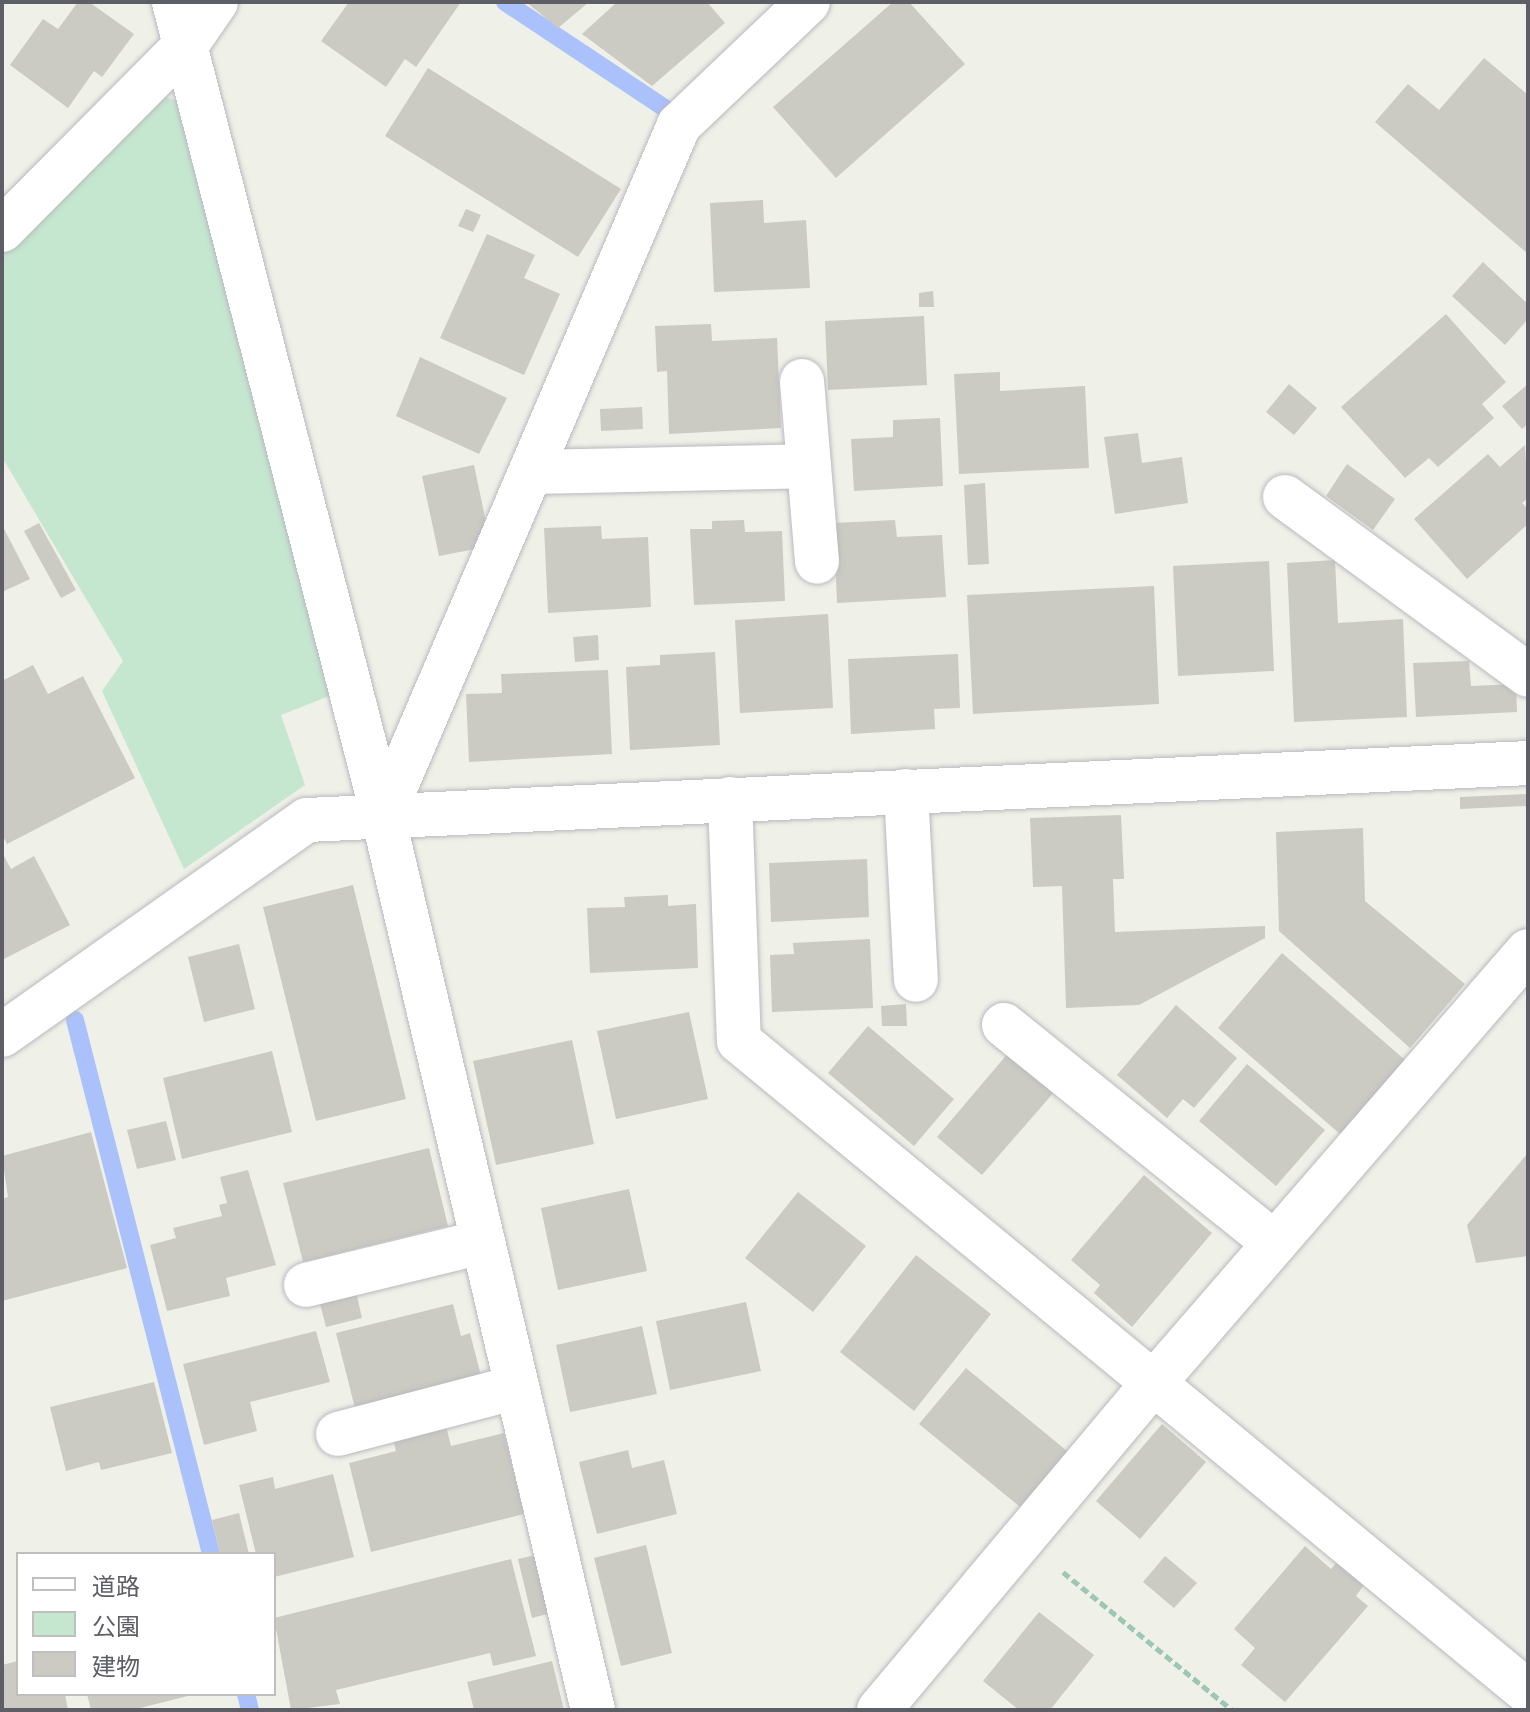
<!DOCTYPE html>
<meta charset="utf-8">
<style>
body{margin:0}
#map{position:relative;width:1530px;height:1712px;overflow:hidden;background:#eff0e7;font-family:Raleway,"Noto Sans JP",sans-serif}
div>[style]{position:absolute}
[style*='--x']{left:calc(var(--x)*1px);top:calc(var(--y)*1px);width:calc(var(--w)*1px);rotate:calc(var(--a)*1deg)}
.green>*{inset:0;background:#c5e6cf}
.stream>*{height:18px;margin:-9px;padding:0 9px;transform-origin:9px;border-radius:9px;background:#abc1fc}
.building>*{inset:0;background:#cbcbc3}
.path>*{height:5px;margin-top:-2.5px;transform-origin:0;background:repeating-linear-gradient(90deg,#9ec6b5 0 8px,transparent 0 12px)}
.roads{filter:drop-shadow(0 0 2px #b9b9c0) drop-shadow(0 0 2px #b9b9c0)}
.minor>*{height:44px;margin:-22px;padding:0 22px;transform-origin:22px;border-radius:22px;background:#fff}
span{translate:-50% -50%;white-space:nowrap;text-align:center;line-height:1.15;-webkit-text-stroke:6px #fff;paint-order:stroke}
.frame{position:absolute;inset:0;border:4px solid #5e5f66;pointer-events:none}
.legend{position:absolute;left:16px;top:1552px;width:260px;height:144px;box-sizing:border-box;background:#fff;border:2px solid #bfbfc2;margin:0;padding:10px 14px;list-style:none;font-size:24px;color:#5e5f66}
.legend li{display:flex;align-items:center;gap:16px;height:40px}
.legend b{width:40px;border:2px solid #bfbfc2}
</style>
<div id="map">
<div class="green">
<div style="clip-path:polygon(157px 95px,183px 102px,334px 694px,281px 715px,305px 785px,184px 869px,102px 691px,123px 661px,2px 457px,2px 253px)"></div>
</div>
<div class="stream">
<div style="--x:505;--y:2;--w:193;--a:33.6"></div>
<div style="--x:75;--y:1020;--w:551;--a:75.71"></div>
<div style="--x:246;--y:1694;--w:16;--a:76"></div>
</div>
<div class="building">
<div style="clip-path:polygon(78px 2px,89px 2px,134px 34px,102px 77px,94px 71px,68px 108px,10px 65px,43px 19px,58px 29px)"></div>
<div style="clip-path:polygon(349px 2px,461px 2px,416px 67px,405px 59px,386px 87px,321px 41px)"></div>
<div style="clip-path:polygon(526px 2px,589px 2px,558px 28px)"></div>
<div style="clip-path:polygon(617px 2px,707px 2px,725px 23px,652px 86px,582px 34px)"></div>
<div style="clip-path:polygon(893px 2px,909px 2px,965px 64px,836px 178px,773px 107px)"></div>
<div style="clip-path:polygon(1484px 58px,1528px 95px,1528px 254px,1375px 122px,1408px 84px,1439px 110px)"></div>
<div style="clip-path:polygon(428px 68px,621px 189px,578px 257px,385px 136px)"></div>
<div style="clip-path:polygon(763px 200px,764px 223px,806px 220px,810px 288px,714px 292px,710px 203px)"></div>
<div style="clip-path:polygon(466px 209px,481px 215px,473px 232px,458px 226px)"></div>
<div style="clip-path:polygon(487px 234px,535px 255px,524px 278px,560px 294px,524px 375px,440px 338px)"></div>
<div style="clip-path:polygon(1483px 262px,1528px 304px,1528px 319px,1505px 345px,1452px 296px)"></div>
<div style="clip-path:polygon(933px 291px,934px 307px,919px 307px,919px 293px)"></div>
<div style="clip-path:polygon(1446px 314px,1506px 382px,1482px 404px,1494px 418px,1438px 467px,1429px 458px,1405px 478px,1341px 407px)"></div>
<div style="clip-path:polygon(924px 316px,927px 385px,828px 390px,825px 321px)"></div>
<div style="clip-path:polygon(711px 324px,712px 341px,777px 338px,781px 428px,669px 434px,667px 371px,657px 372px,655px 326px)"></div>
<div style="clip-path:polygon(420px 357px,507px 398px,479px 454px,396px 416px)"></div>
<div style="clip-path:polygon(1000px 372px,1000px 391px,1085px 386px,1089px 468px,959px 474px,954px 374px)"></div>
<div style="clip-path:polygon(1289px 384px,1317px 408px,1294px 435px,1266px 412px)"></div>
<div style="clip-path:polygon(1528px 384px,1528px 424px,1522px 429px,1502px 406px)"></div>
<div style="clip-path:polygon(642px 407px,643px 429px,601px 431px,600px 409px)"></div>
<div style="clip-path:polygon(940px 418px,943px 486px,854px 491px,851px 439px,893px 437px,893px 420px)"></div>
<div style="clip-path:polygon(1138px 433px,1142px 463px,1182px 457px,1188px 503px,1115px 514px,1104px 437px)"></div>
<div style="clip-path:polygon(1525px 445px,1528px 498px,1522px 503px,1528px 509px,1528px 524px,1467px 579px,1414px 519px,1488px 454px,1500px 467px)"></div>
<div style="clip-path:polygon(1347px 464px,1395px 499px,1373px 530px,1326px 496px)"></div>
<div style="clip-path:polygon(474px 465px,491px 546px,439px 556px,422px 476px)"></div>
<div style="clip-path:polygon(985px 483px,989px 564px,968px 565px,964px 485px)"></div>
<div style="clip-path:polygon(744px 520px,745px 532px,782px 531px,785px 601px,694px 605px,690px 529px,712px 529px,712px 521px)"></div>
<div style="clip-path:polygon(895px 520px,897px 537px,942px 535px,946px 597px,837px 603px,834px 523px)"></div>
<div style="clip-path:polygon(39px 523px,76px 590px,61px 598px,24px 531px)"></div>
<div style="clip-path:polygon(2px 525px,30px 579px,2px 592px)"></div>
<div style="clip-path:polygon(601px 526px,602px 539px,648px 537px,651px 607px,548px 613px,544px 528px)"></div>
<div style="clip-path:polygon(1335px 560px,1338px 623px,1403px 619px,1407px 717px,1294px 722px,1287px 563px)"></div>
<div style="clip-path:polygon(1269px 561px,1274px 671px,1178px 676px,1173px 566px)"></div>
<div style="clip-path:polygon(1154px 586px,1159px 704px,973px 714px,967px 595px)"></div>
<div style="clip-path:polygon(828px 614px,833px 708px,740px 713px,735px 620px)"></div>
<div style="clip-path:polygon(598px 635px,599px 660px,575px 662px,573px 637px)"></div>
<div style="clip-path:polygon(715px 652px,720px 745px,630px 750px,626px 667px,660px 665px,660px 655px)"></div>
<div style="clip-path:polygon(958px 654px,960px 708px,934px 709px,935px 729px,851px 734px,848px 659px)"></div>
<div style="clip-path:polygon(1469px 661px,1471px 686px,1516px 684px,1517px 712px,1416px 717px,1413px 663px)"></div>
<div style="clip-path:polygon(33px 665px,48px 694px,83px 676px,135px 778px,7px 844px,2px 834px,2px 681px)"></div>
<div style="clip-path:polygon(608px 670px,612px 754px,469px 762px,466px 694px,502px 693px,501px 674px)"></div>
<div style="clip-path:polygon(1528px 794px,1528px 806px,1460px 809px,1460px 797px)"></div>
<div style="clip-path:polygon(1121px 815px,1124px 879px,1113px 879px,1115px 932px,1265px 926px,1265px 938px,1139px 1005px,1066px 1008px,1062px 886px,1033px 887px,1030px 818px)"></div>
<div style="clip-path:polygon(1363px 828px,1365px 901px,1465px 984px,1410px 1048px,1279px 931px,1276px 832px)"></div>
<div style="clip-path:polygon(2px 852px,11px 869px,34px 856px,70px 925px,2px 960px)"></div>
<div style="clip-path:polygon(867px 859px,869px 917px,771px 922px,769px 863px)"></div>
<div style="clip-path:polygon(353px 885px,406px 1099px,316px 1121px,263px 907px)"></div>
<div style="clip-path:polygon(668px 895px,668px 906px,696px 904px,698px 968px,590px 973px,587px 908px,625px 907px,624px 897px)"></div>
<div style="clip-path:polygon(870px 939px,873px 1008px,772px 1012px,770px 955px,794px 954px,793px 943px)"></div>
<div style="clip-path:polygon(239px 944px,255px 1009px,204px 1022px,188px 957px)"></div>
<div style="clip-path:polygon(1282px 953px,1405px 1060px,1340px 1134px,1218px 1028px)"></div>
<div style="clip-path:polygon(906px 1004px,907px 1026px,882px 1026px,881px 1006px)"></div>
<div style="clip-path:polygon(1176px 1005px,1237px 1058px,1194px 1108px,1183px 1099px,1167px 1118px,1117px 1075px)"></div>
<div style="clip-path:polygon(689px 1012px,708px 1099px,616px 1119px,597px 1031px)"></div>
<div style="clip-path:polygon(868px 1026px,954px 1099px,914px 1146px,828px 1073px)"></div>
<div style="clip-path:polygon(572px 1040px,594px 1144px,496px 1165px,473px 1061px)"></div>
<div style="clip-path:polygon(272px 1051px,292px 1132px,182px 1159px,163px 1078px)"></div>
<div style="clip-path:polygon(1009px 1052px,1055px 1091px,982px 1175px,937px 1137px)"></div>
<div style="clip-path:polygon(1247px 1064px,1325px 1130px,1276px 1186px,1199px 1121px)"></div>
<div style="clip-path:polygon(166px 1121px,176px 1160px,137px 1169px,127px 1130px)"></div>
<div style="clip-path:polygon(91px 1132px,127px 1268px,2px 1301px,2px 1199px,8px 1197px,2px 1156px)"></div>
<div style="clip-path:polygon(429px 1148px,448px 1226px,303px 1262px,283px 1183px)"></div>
<div style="clip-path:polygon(1528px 1153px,1528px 1256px,1476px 1263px,1467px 1225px)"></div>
<div style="clip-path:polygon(248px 1170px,276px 1265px,226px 1278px,230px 1296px,167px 1311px,150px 1245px,176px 1238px,173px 1228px,222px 1216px,219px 1205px,227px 1203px,220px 1177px)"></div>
<div style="clip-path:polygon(1144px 1175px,1212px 1233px,1132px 1327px,1094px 1293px,1100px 1285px,1071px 1260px)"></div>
<div style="clip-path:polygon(629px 1189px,647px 1271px,558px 1290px,541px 1208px)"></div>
<div style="clip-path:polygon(798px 1192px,866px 1246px,813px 1312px,745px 1258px)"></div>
<div style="clip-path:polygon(916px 1255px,991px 1314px,914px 1411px,840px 1352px)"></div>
<div style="clip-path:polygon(355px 1287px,362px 1318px,326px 1327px,318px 1296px)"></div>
<div style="clip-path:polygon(746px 1302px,761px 1371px,670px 1390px,656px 1321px)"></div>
<div style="clip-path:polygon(453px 1304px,461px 1336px,470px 1333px,481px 1376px,355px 1408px,336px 1333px)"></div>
<div style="clip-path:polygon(642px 1326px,657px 1394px,570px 1412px,556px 1345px)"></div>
<div style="clip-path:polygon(316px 1331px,330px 1382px,250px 1402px,257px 1431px,204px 1445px,183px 1364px)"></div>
<div style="clip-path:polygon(966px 1368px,1067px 1451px,1020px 1507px,919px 1424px)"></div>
<div style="clip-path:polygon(154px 1382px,172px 1453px,101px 1470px,99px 1462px,66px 1471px,50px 1407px)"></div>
<div style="clip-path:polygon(1162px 1424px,1206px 1462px,1140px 1539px,1096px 1501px)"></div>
<div style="clip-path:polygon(446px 1426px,451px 1446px,504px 1433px,524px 1514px,371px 1552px,349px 1463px,396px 1451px,393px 1439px)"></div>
<div style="clip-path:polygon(628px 1450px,632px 1468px,664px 1460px,677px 1514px,597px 1534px,579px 1462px)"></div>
<div style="clip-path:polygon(333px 1474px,354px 1557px,274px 1577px,274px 1554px,256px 1554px,239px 1485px,273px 1477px,275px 1489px)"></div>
<div style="clip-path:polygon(239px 1513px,249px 1554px,220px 1554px,212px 1520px)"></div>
<div style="clip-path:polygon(646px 1545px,672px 1653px,621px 1666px,594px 1558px)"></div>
<div style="clip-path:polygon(1305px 1546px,1331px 1569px,1337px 1562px,1364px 1585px,1356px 1596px,1368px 1606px,1285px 1702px,1241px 1665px,1255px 1648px,1234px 1629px)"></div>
<div style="clip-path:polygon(545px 1553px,559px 1611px,532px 1618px,518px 1559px)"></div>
<div style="clip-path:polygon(1165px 1556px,1197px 1583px,1174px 1608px,1143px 1582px)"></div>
<div style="clip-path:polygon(511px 1559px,536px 1656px,493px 1666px,490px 1653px,336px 1690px,340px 1704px,291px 1710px,274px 1618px)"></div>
<div style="clip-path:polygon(1039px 1612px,1094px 1655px,1050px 1710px,1019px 1710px,983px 1681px)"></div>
<div style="clip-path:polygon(18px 1661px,18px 1694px,65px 1694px,68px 1710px,2px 1710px,2px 1665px)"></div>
<div style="clip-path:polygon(552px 1661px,564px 1710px,474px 1710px,467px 1682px)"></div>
<div style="clip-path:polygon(87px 1694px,192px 1694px,192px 1695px,132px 1710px,91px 1710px)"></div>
</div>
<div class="path">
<div style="--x:1063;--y:1572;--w:218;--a:39.2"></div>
</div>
<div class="roads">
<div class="minor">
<div style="--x:174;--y:2;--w:840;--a:75.6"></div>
<div style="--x:383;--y:816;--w:918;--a:76.78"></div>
<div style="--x:2;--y:230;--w:262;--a:-45.2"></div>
<div style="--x:187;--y:44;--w:51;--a:-55.4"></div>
<div style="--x:802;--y:381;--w:85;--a:85.3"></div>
<div style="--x:533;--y:472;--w:276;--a:-1.2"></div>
<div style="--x:809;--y:466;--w:96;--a:85.2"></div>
<div style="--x:1285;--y:497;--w:301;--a:36.2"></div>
<div style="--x:906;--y:791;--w:189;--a:87"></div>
<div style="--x:730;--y:799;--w:242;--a:87.9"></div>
<div style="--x:739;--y:1041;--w:1023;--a:39.53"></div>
<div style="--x:383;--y:816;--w:752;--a:-66.81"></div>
<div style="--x:679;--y:125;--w:178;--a:-43.6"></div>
<div style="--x:1004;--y:1025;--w:347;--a:38.9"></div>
<div style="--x:2;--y:1035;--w:373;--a:-35.2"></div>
<div style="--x:307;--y:820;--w:1222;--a:-2.67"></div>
<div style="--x:306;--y:1285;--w:182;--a:-13.7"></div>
<div style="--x:338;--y:1434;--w:185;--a:-14.7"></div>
<div style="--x:879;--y:1710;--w:424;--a:-50"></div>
<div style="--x:1152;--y:1385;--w:574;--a:-49.1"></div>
</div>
</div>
<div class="frame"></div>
<ul class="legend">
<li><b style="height:10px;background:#fff"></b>道路</li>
<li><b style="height:22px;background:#c5e6cf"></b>公園</li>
<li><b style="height:22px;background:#cbcbc3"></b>建物</li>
</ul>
</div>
